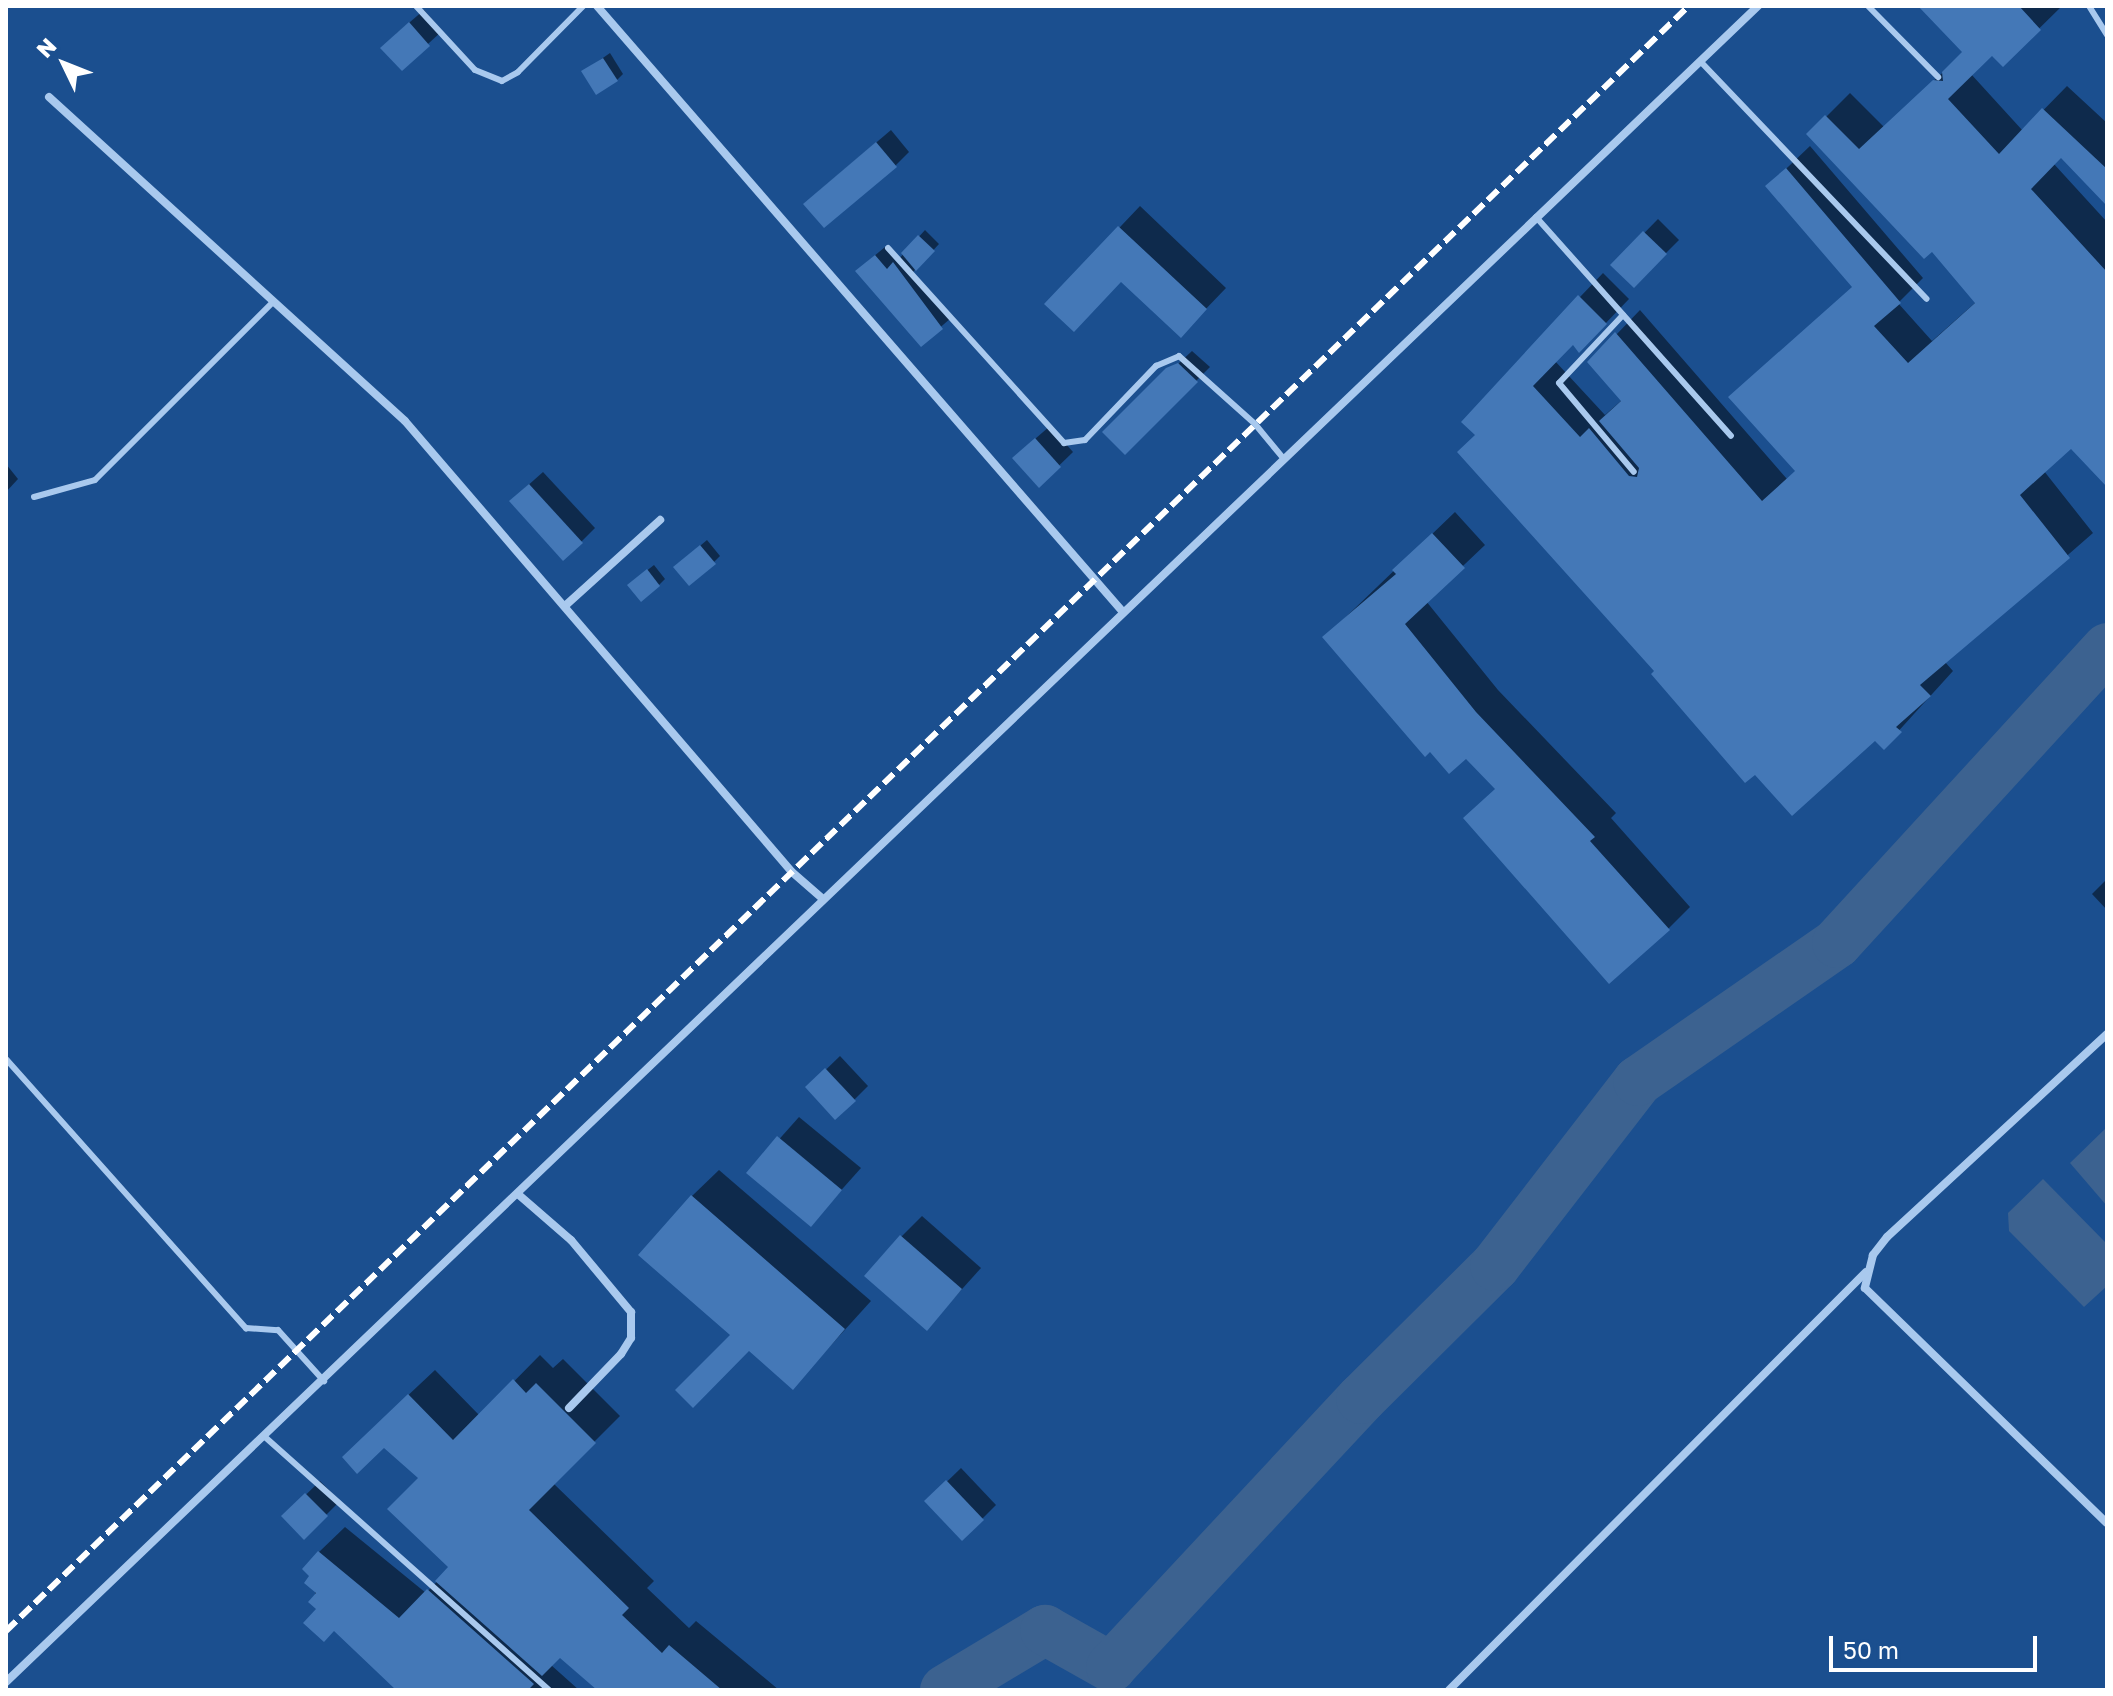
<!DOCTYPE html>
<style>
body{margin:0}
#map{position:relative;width:2113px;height:1696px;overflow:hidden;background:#1b4f8f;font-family:"Golos Text",sans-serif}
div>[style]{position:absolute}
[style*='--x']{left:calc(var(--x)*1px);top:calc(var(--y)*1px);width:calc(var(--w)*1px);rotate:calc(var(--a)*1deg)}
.water>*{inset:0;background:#3c6290}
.shadow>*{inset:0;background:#0007}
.river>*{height:50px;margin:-25px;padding:0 25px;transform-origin:25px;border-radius:25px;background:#3c6290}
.building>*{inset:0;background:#4478b7}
.lane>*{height:6px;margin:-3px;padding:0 3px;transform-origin:3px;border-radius:3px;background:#a9c9ee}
.street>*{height:8px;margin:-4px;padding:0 4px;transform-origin:4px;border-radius:4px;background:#a9c9ee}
.rail>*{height:6px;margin-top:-3px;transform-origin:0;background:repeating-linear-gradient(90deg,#fff 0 14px,transparent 0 20px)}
span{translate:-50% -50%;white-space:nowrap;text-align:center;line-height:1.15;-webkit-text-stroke:6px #1b4f8f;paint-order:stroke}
.frame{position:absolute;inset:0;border:8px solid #fff;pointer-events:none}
.north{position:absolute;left:24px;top:24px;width:80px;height:80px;-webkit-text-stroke:6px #1b4f8f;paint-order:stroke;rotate:313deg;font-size:22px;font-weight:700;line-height:32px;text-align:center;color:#fff}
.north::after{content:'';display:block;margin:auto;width:28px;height:36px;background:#fff;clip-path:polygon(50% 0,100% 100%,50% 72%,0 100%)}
.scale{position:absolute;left:1829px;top:1636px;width:208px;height:36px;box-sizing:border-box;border:4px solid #fff;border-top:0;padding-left:10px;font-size:24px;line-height:28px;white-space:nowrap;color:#fff;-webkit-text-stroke:6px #1b4f8f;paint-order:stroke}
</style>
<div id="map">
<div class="water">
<div style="clip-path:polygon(2107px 1127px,2107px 1206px,2070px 1163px)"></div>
<div style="clip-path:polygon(2043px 1179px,2107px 1244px,2107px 1286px,2084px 1307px,2009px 1231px,2008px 1213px)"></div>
</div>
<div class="shadow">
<div style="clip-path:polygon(1931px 6px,2062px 6px,2003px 64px,1992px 53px,1971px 74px,2023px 131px,2067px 86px,2107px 123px,2107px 203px,2061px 156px,2054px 164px,2107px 222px,2107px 484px,2071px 446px,2044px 471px,2093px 533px,1945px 662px,1953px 671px,1884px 747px,1875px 738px,1657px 671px,1477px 435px,1580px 297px,1603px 273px,1629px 299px,1603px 326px,1573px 343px,1555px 361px,1605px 415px,1622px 400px,1590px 362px,1640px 310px,1787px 479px,1797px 470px,1853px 286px,1768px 186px,1810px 146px,1923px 278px,1898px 303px,1932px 341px,1976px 302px,1932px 249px,1809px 134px,1850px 93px,1884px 127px,1965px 52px)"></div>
<div style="clip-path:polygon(424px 10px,442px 31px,402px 68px,396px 34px)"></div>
<div style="clip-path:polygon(610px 53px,623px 74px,617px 80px,584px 71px)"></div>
<div style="clip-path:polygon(891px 130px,909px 152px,895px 166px,819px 191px)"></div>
<div style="clip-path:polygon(1140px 206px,1226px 288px,1201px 314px,1122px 280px,1047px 304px)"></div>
<div style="clip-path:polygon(1658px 219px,1679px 240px,1634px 285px,1613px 265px)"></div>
<div style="clip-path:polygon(925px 230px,939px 244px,913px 272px,951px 318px,921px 344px,867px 262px,885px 247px,897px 261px)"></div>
<div style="clip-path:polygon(1192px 351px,1210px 367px,1125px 452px,1105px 432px)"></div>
<div style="clip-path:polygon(1050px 426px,1073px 452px,1039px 485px,1028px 445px)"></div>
<div style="clip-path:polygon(6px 464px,18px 479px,6px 492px)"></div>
<div style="clip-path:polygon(543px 472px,595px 528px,581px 542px,525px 488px)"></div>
<div style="clip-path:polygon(1455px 512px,1485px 545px,1426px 601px,1498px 690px,1616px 813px,1611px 818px,1690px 907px,1668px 929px,1325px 637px)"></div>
<div style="clip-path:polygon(707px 540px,720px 556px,714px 562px,682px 561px)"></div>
<div style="clip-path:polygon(654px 565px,665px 579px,659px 585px,636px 579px)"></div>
<div style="clip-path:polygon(2107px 879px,2107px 910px,2092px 894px)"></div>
<div style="clip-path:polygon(840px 1056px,868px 1086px,854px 1100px,808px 1087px)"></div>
<div style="clip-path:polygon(799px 1117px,861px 1168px,811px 1224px,749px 1173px)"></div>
<div style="clip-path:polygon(719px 1170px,871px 1301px,793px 1387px,733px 1334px,692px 1196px)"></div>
<div style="clip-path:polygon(922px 1216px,981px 1268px,927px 1328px,901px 1237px)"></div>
<div style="clip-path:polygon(540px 1355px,553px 1368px,563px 1359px,620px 1416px,553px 1483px,654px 1581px,647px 1588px,689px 1628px,696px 1621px,779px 1690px,599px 1690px,560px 1655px,551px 1665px,579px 1690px,399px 1690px,318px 1608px,312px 1576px,319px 1552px,345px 1527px,426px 1593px,451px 1567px,420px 1478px,370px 1431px,435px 1370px,480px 1416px)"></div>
<div style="clip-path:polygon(961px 1468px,996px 1505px,962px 1539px,927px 1501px)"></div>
<div style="clip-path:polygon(320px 1481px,340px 1501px,304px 1537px,284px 1516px)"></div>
</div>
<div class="river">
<div style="--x:945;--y:1690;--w:117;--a:-31"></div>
<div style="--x:1045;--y:1630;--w:76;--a:29.3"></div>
<div style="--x:1111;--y:1667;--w:367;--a:-47"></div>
<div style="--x:1361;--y:1399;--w:189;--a:-44.8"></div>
<div style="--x:1495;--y:1266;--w:234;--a:-52.3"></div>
<div style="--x:1638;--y:1081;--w:242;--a:-34.7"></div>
<div style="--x:1837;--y:943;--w:400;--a:-47.5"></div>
</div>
<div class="building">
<div style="clip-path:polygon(1918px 6px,2019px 6px,2041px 30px,2003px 67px,1992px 56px,1948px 99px,1999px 154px,2042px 108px,2107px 169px,2107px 206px,2061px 158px,2031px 189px,2107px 272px,2107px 487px,2071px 449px,2020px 495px,2070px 558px,1920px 685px,1931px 696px,1896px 727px,1902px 732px,1884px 750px,1875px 741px,1792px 816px,1755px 775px,1745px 783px,1651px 674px,1654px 671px,1457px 452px,1475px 435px,1461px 422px,1578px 295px,1607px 324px,1579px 353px,1573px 345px,1533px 386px,1580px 437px,1589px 428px,1629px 476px,1637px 477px,1639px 468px,1599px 421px,1621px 401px,1587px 362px,1615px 332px,1762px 501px,1795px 471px,1728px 397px,1852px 287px,1765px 186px,1786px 168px,1901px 303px,1874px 326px,1908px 363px,1975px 303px,1932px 252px,1924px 259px,1806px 134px,1825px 115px,1859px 149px,1933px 80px,1943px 81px,1942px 72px,1962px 52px)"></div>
<div style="clip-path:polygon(409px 22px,430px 46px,402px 71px,380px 48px)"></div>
<div style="clip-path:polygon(603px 58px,618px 81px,596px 95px,581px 71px)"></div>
<div style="clip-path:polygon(876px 142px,897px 167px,824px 228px,803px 204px)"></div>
<div style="clip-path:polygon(1118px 226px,1207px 309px,1181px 338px,1121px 282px,1074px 332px,1044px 304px)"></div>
<div style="clip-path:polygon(1643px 231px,1667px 254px,1634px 288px,1610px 265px)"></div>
<div style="clip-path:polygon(918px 235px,935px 251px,916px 271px,901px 253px)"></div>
<div style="clip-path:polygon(875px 255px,887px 269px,893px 262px,943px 329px,921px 347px,855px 271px)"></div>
<div style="clip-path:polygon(1178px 363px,1198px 382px,1125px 455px,1102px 432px,1166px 368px)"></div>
<div style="clip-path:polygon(1035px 438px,1061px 467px,1039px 488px,1012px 458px)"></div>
<div style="clip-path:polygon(529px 484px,583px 543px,563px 561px,509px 501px)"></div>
<div style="clip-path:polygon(1432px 533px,1465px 568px,1405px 624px,1476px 712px,1595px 837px,1590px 841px,1670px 930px,1609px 984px,1463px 818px,1495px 789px,1466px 759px,1449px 774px,1430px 752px,1425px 757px,1322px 637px,1396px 574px,1392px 570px)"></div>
<div style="clip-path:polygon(700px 545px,716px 564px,689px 586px,673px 567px)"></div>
<div style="clip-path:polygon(647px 569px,660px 586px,641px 602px,627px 585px)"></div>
<div style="clip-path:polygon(825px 1068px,856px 1101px,835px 1120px,805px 1087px)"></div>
<div style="clip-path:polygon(777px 1136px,842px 1190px,811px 1227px,746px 1173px)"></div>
<div style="clip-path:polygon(691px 1195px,845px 1329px,793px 1390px,749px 1351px,693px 1408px,675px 1390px,730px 1335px,638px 1255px)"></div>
<div style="clip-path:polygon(900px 1235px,962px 1289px,927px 1331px,864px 1276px)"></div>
<div style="clip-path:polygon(513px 1379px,526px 1393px,536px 1383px,596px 1443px,529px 1510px,629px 1608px,622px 1615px,662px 1653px,669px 1645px,722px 1690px,597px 1690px,560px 1658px,542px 1676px,435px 1581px,448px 1567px,387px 1509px,418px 1478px,384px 1448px,357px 1474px,342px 1457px,408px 1394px,453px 1440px)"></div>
<div style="clip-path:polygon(946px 1480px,984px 1520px,962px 1541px,924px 1501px)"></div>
<div style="clip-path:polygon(305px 1493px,328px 1516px,304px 1540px,281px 1516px)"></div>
<div style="clip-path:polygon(318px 1551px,399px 1618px,427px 1589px,534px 1684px,528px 1690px,396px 1690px,334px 1631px,324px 1642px,303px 1623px,316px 1609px,308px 1602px,316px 1593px,304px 1583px,309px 1576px,302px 1569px)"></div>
</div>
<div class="lane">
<div style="--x:416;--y:6;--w:87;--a:47.3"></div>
<div style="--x:475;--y:70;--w:29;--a:22"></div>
<div style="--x:502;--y:81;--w:18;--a:-29"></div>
<div style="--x:518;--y:72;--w:93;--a:-45.4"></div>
<div style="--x:1868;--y:6;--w:100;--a:45.4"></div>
<div style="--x:2089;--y:6;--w:34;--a:58"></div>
<div style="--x:1701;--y:62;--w:327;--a:46.4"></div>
<div style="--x:1536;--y:217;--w:293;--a:48.3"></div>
<div style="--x:888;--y:248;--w:263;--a:47.9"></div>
<div style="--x:1064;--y:443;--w:21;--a:-8"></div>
<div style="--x:1085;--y:440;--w:103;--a:-46.2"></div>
<div style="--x:1156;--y:366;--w:25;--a:-23"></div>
<div style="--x:1179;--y:356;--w:102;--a:41.8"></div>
<div style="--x:1255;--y:424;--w:44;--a:50.5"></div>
<div style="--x:1623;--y:315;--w:93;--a:133.3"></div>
<div style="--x:1559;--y:383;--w:116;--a:49.9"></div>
<div style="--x:34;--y:497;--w:63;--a:-15.6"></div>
<div style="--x:95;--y:480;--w:253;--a:-45"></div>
<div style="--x:6;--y:1059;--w:361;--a:48.3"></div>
<div style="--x:246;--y:1328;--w:32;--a:4"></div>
<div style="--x:278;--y:1330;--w:69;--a:48"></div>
<div style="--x:265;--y:1437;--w:380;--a:41.7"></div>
</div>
<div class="street">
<div style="--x:597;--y:6;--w:801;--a:49.05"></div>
<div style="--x:49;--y:97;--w:481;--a:42.3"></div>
<div style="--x:405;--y:421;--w:594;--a:49.37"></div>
<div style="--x:792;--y:872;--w:38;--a:41"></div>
<div style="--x:566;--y:605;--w:127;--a:-42.1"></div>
<div style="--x:2107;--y:1034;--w:299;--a:137.3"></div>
<div style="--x:1887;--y:1237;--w:23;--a:128"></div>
<div style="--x:1873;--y:1255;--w:34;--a:104"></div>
<div style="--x:1865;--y:1288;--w:337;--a:44.2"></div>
<div style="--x:519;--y:1195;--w:69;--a:40.9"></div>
<div style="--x:571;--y:1240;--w:94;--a:50.2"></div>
<div style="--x:631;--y:1312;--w:26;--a:90"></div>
<div style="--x:631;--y:1338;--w:19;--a:122"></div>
<div style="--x:621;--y:1354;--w:75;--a:133.9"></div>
<div style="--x:6;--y:1682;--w:2425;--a:-43.73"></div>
<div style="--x:1449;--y:1690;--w:590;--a:-45.07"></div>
</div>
<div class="rail">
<div style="--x:6;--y:1631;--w:2339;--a:-44"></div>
</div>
<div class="frame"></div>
<div class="north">N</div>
<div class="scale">50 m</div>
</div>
